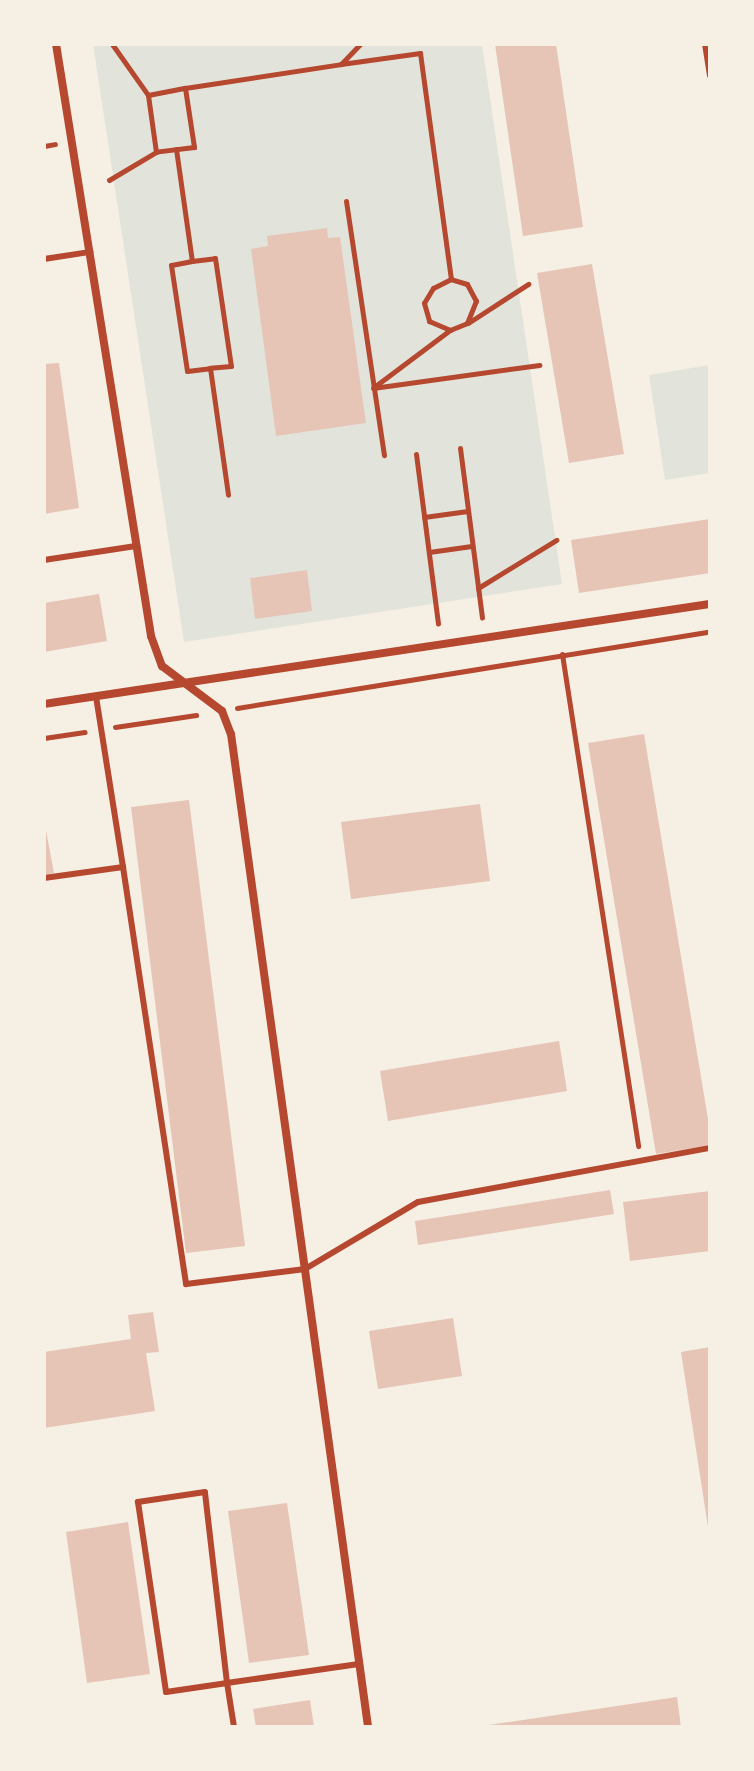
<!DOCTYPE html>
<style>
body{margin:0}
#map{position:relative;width:754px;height:1771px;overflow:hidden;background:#f6efe4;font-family:"PT Sans",sans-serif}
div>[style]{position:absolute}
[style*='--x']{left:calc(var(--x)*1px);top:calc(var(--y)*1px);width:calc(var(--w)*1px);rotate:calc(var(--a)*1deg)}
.green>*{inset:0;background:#e2e4dc}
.building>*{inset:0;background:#e6c5b7}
.path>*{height:5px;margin:-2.5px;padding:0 2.5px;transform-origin:2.5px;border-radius:2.5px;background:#b5482f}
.service>*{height:6px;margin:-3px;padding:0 3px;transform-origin:3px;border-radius:3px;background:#b5482f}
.minor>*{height:8px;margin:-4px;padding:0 4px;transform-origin:4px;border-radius:4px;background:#b5482f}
span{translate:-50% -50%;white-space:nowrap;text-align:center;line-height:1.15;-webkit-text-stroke:8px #f6efe4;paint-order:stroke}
.frame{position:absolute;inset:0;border:46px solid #f6efe4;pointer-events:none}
</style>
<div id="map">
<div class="green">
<div style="clip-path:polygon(93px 44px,482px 44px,562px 584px,184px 642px)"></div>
<div style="clip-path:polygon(710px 365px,710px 473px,665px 480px,649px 375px)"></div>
</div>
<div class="building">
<div style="clip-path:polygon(495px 44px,556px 44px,583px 227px,523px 236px)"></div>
<div style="clip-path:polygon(327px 228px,328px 238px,340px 237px,366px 423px,276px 436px,251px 249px,268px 246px,267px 236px)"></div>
<div style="clip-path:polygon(592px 264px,624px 454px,569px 463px,537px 273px)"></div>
<div style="clip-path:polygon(59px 363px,79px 508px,44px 514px,44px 364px)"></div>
<div style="clip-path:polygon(710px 519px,710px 573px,579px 593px,571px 540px)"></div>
<div style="clip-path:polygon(307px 570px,312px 611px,255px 619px,250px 578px)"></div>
<div style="clip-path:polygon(99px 594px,107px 641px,44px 652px,44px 603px)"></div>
<div style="clip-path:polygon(644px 734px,710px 1131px,710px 1145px,656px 1154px,588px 743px)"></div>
<div style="clip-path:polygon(189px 800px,245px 1246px,186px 1253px,131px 807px)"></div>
<div style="clip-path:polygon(480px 804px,490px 881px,351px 899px,341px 822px)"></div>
<div style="clip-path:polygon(44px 820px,54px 873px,44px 875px)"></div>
<div style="clip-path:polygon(559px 1041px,567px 1091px,388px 1121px,380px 1071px)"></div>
<div style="clip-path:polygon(610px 1190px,614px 1214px,418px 1245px,415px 1221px)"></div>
<div style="clip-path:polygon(710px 1191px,710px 1251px,630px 1261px,623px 1202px)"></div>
<div style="clip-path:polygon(153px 1312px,159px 1352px,146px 1353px,155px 1411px,44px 1428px,44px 1352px,131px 1339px,128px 1315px)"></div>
<div style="clip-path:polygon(453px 1318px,462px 1376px,378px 1389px,369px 1331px)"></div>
<div style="clip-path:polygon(710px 1347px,710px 1526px,708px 1527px,681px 1352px)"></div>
<div style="clip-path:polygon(287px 1503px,309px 1655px,249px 1663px,228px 1511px)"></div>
<div style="clip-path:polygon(128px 1522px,150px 1674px,87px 1683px,66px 1532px)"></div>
<div style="clip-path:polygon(677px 1697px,681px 1727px,489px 1727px,489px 1725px)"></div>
<div style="clip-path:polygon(310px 1700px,314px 1727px,256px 1727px,253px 1709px)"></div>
</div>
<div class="path">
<div style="--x:112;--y:44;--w:62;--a:54.8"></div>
<div style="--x:341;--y:64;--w:28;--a:-46"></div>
<div style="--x:185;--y:88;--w:60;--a:81.3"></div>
<div style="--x:194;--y:147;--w:38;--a:173"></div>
<div style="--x:156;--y:152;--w:58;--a:-98"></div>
<div style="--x:148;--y:95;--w:38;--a:-11"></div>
<div style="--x:185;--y:88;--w:158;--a:-8.7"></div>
<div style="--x:341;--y:64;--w:80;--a:-7.9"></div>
<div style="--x:420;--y:53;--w:228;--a:82.2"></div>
<div style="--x:451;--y:279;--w:20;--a:153"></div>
<div style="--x:433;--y:288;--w:17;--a:121"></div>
<div style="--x:424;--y:303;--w:19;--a:74"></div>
<div style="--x:429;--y:321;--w:23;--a:23"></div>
<div style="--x:450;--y:330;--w:18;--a:-22"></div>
<div style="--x:467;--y:323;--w:24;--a:-68"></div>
<div style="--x:476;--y:301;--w:19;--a:-118"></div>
<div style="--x:467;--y:284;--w:17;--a:-163"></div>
<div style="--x:44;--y:146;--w:11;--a:-10"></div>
<div style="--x:176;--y:149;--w:113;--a:81.9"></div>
<div style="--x:192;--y:261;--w:21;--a:169"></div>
<div style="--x:171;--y:265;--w:107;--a:81.4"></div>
<div style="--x:187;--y:371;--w:23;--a:-7"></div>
<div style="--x:210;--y:368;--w:128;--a:81.9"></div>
<div style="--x:109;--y:180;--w:55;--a:-30.8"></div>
<div style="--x:346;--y:201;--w:257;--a:81.5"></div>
<div style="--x:192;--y:261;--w:23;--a:-7"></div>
<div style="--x:215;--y:258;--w:109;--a:81.6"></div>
<div style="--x:231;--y:366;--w:21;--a:175"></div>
<div style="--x:468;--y:323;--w:72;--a:-33"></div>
<div style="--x:374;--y:387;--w:95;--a:-36.9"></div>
<div style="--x:373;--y:388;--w:168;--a:-7.9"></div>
<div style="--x:460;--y:448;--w:171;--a:82.6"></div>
<div style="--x:416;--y:454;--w:171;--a:82.6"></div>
<div style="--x:424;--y:517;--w:44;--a:-7.8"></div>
<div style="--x:429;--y:552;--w:43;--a:-7.9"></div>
<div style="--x:478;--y:588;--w:92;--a:-31.6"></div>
<div style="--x:562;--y:654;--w:498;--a:81.2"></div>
<div style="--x:237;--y:708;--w:479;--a:-9.2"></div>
<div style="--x:115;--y:727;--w:82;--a:-8.4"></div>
<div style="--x:44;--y:738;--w:41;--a:-8.3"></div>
</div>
<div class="service">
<div style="--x:705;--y:44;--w:32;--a:81"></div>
<div style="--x:44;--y:259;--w:47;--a:-8.7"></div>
<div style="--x:44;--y:560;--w:93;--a:-8.7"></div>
<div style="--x:123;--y:867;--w:422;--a:81.4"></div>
<div style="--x:186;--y:1284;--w:120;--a:-7.2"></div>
<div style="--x:305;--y:1269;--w:131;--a:-30.7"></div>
<div style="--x:418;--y:1202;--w:297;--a:-10.5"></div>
<div style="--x:44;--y:878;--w:80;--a:-7.9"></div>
<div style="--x:123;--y:867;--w:173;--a:-99"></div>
<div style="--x:234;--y:1727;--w:45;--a:-99"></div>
<div style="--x:227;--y:1683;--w:192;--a:-96.6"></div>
<div style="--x:205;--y:1492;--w:68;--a:171.5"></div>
<div style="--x:138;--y:1502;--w:192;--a:81.6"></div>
<div style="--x:166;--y:1692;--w:62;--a:-8.4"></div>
<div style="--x:227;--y:1683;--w:133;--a:-8.2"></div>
</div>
<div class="minor">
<div style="--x:56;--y:44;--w:600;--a:80.88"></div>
<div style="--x:151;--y:636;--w:32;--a:70"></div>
<div style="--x:162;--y:666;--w:75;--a:36.9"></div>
<div style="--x:222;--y:711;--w:25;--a:69"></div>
<div style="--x:231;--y:734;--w:1002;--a:82.14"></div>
<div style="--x:44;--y:704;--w:673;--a:-8.54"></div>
</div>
<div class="frame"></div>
</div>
